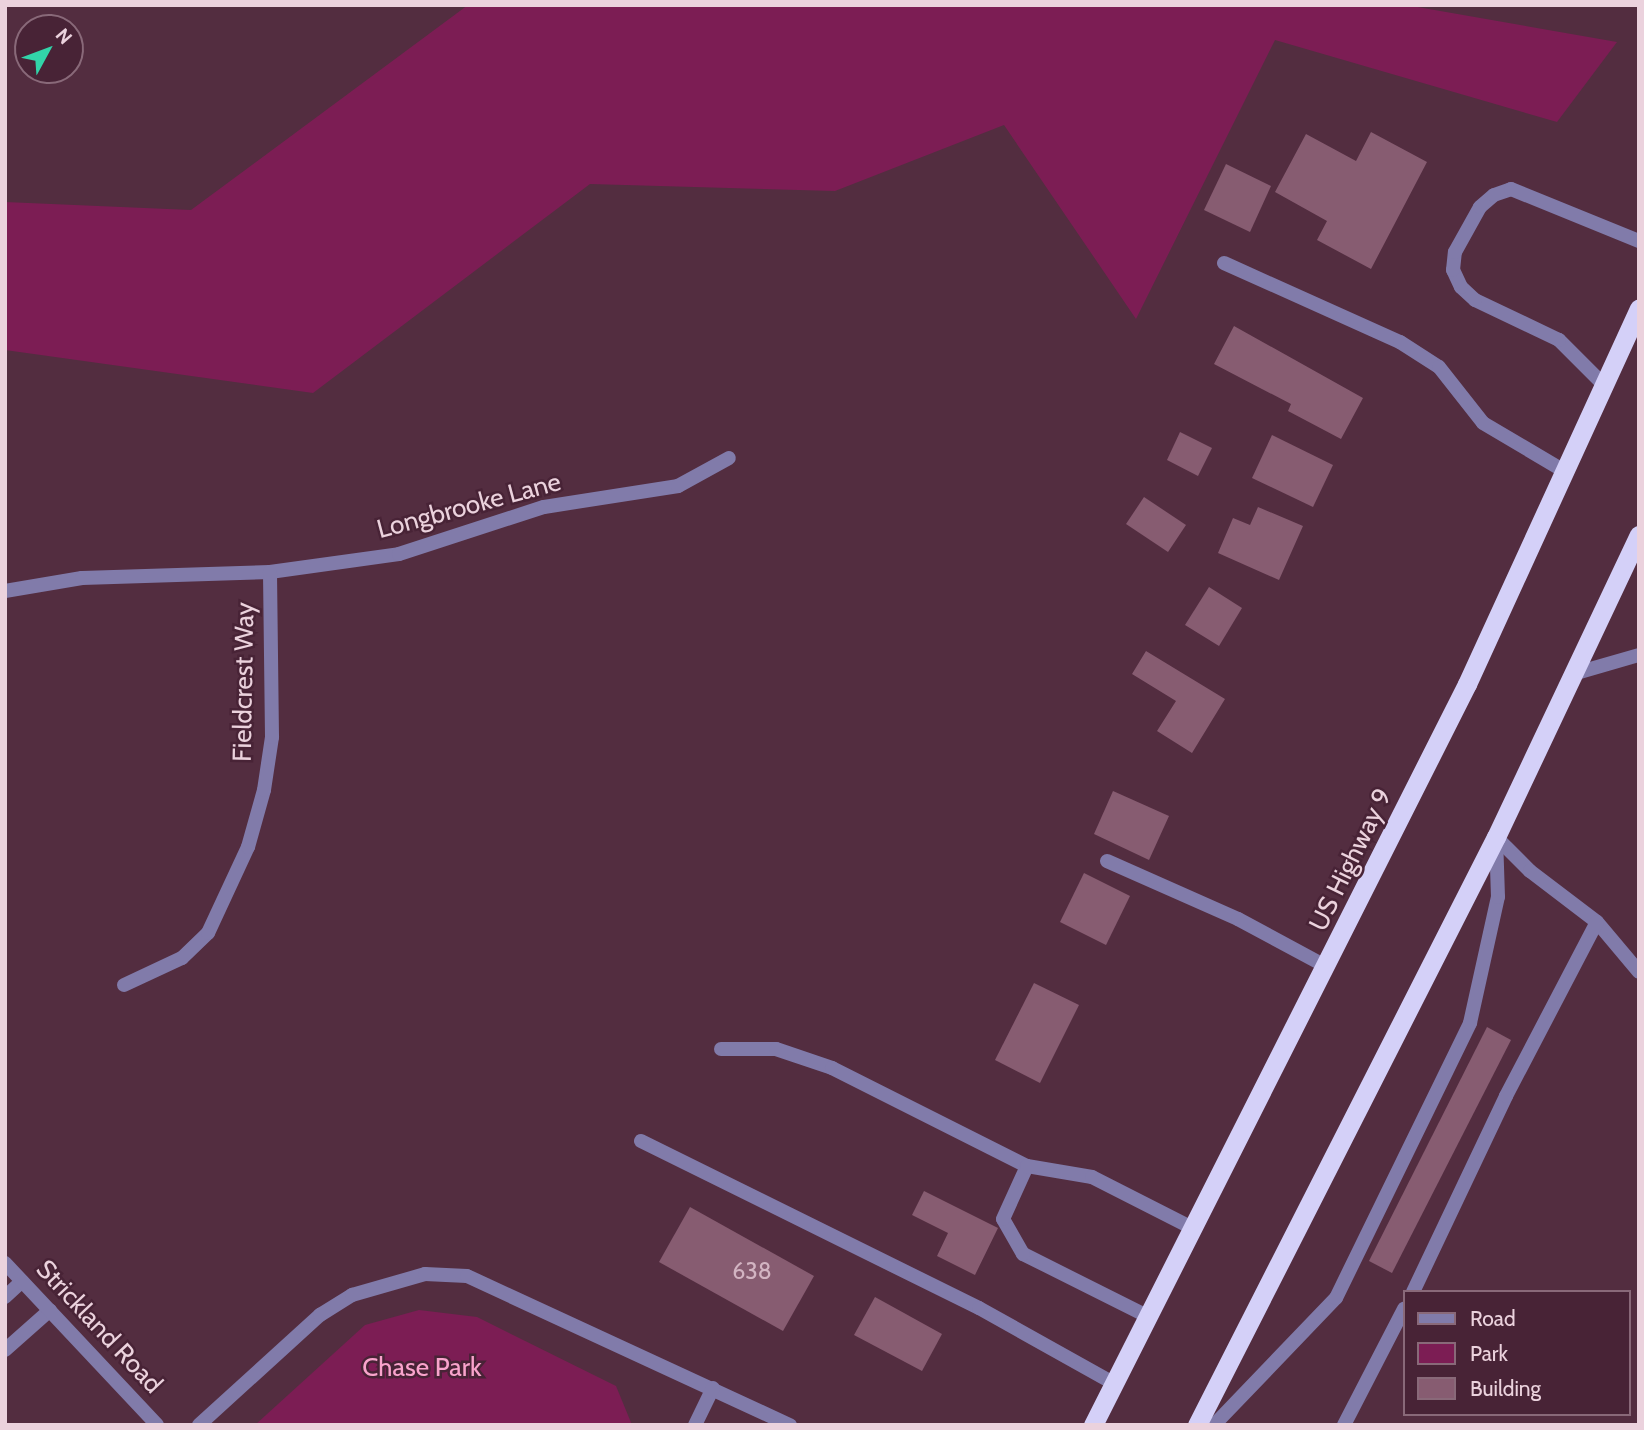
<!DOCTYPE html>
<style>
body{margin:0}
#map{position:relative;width:1644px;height:1430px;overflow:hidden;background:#532d40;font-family:Cabin,sans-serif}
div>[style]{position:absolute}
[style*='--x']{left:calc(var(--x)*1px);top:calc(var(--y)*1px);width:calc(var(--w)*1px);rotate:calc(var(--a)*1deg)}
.green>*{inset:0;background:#7c1d54}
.building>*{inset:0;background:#875c71}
.service>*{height:14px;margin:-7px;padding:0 7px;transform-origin:7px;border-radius:7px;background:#817baa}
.minor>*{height:14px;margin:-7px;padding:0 7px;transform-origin:7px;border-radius:7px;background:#817baa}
.tertiary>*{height:14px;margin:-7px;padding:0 7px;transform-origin:7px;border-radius:7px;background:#817baa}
.trunk>*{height:19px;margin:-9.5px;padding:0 9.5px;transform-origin:9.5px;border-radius:9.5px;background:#d4d0f8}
span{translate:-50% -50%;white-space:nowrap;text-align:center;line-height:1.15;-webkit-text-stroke:5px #482336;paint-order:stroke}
.number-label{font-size:23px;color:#d2b4c2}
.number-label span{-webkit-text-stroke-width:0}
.street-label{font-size:26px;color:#ebd2dd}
.park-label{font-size:26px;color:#f9a3cc}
.frame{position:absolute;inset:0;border:7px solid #ebd2dd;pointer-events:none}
.legend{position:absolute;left:1403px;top:1290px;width:228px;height:126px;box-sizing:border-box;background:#482336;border:2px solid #896979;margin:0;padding:9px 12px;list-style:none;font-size:21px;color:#ebd2dd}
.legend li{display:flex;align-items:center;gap:14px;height:35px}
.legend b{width:35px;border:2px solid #896979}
.north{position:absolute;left:14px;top:14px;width:70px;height:70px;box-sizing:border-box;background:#482336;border:2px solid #896979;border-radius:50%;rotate:49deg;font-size:19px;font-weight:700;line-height:28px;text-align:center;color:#ebd2dd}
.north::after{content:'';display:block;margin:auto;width:24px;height:32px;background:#32d4a9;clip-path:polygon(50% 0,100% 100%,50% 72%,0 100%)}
</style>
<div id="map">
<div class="green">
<div style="clip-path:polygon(468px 5px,1406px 5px,1617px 42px,1557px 122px,1275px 40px,1136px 319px,1004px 125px,835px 191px,590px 184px,313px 393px,5px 350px,5px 202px,191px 210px)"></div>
<div style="clip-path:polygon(419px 1310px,477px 1317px,616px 1386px,632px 1425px,255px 1425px,365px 1325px)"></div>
</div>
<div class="building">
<div style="clip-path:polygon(1371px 132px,1427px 162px,1371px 269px,1317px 240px,1327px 221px,1275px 192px,1306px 134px,1356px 161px)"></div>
<div style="clip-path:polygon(1226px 164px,1271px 186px,1250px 232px,1204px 210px)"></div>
<div style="clip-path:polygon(1234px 326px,1363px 398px,1341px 439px,1288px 411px,1291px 404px,1214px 364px)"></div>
<div style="clip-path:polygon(1180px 432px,1212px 448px,1198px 476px,1167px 460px)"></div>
<div style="clip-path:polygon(1272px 435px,1333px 465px,1313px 507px,1252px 478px)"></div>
<div style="clip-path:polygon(1144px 497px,1186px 525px,1168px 552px,1126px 524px)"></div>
<div style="clip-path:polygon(1258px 507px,1303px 526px,1279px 580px,1218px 553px,1233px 518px,1250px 525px)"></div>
<div style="clip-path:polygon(1209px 587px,1242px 608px,1219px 646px,1185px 625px)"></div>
<div style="clip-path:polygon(1146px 651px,1225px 699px,1192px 753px,1157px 731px,1176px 701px,1132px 674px)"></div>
<div style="clip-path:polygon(1113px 791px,1169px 816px,1149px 860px,1094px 834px)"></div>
<div style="clip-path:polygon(1084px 873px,1130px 896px,1106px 945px,1060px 922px)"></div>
<div style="clip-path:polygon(1034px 983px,1079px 1005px,1040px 1083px,995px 1060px)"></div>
<div style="clip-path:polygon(1487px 1027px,1511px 1040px,1392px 1273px,1369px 1261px)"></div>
<div style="clip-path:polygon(924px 1191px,998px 1228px,975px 1275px,937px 1256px,948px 1233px,912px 1215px)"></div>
<div style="clip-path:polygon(690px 1207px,814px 1276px,783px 1331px,659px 1262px)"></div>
<div style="clip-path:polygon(875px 1297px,942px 1334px,922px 1371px,854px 1335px)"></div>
</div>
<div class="service">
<div style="--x:1224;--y:263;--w:193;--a:24.2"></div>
<div style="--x:1400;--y:342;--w:46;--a:32.7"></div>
<div style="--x:1439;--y:367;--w:71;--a:51.8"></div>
<div style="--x:1483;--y:423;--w:96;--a:30.6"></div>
<div style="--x:1604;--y:385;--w:64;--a:-135"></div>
<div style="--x:1559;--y:340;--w:93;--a:-154.5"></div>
<div style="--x:1475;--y:300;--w:19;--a:-137"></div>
<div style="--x:1461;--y:287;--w:19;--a:-115"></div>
<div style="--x:1453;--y:270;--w:18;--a:-84"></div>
<div style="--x:1455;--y:252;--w:51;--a:-60.9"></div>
<div style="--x:1480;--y:207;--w:18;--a:-41"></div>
<div style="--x:1494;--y:195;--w:18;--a:-19"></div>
<div style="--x:1511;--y:189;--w:138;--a:22.1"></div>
<div style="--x:1573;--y:674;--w:69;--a:-16.1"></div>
<div style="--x:1496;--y:837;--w:48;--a:45"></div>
<div style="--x:1530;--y:871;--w:84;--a:37.3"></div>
<div style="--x:1597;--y:922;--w:65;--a:50"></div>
<div style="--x:1107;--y:861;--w:143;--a:23.9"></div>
<div style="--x:1238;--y:919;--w:101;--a:28.3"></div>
<div style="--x:721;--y:1049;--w:55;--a:0"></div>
<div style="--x:776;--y:1049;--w:59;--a:18.7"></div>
<div style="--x:832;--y:1068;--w:218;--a:26.7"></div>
<div style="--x:641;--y:1141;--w:377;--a:26.3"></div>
<div style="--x:979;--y:1308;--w:156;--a:29.2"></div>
<div style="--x:1413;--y:1292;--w:217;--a:-64.6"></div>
<div style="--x:1506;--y:1096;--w:196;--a:-62.4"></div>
<div style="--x:1149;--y:1317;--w:141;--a:-153.4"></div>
<div style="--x:1023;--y:1254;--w:40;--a:-119.7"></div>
<div style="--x:1003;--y:1219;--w:58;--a:-65.6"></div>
<div style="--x:1027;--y:1166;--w:66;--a:9.6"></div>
<div style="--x:1092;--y:1177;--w:112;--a:27"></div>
<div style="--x:199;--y:1425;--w:164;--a:-42.3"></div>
<div style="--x:320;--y:1315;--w:38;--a:-32"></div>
<div style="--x:352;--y:1295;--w:76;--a:-16"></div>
<div style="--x:425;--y:1274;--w:42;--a:2.7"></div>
<div style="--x:467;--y:1276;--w:356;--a:24.8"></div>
<div style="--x:695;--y:1425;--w:41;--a:-64.1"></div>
<div style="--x:1214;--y:1425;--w:176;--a:-46.2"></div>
<div style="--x:1336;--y:1298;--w:306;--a:-64"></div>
<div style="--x:1470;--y:1023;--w:129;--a:-77.5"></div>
<div style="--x:1498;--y:897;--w:59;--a:-91.9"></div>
<div style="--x:1344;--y:1425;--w:131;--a:-62.7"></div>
</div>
<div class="minor">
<div style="--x:5;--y:591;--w:78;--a:-9.6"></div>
<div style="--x:82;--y:578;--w:188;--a:-1.8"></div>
<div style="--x:270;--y:572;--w:130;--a:-7.9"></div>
<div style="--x:399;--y:554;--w:152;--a:-18"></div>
<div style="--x:544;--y:507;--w:136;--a:-8.9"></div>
<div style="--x:678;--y:486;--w:58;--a:-28.8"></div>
<div style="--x:124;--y:985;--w:64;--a:-25"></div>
<div style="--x:182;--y:958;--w:36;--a:-44"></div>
<div style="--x:208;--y:933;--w:95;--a:-65.1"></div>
<div style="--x:248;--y:847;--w:59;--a:-74.3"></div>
<div style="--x:264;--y:790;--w:54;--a:-81.4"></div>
<div style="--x:272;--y:737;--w:165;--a:-90.7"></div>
<div style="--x:5;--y:1297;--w:23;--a:-43"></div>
<div style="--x:5;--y:1350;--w:60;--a:-41.6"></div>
</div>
<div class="tertiary">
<div style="--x:5;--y:1263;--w:222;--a:46.8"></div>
</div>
<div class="trunk">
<div style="--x:1093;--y:1425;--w:830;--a:-63.22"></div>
<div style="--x:1467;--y:684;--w:413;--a:-65.4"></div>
<div style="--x:1197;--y:1425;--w:660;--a:-63.05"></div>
<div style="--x:1496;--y:837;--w:334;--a:-64.7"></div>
</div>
<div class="number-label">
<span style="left:752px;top:1271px">638</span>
</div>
<div class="street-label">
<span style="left:469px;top:506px;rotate:-15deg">Longbrooke Lane</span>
<span style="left:244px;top:682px;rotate:-89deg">Fieldcrest Way</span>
<span style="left:1351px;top:860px;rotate:-64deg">US Highway 9</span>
<span style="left:99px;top:1327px;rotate:47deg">Strickland Road</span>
</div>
<div class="park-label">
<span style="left:422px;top:1368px">Chase Park</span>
</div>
<div class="frame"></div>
<ul class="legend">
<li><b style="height:9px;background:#817baa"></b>Road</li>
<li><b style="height:19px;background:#7c1d54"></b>Park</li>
<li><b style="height:19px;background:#875c71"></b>Building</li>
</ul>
<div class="north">N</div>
</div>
